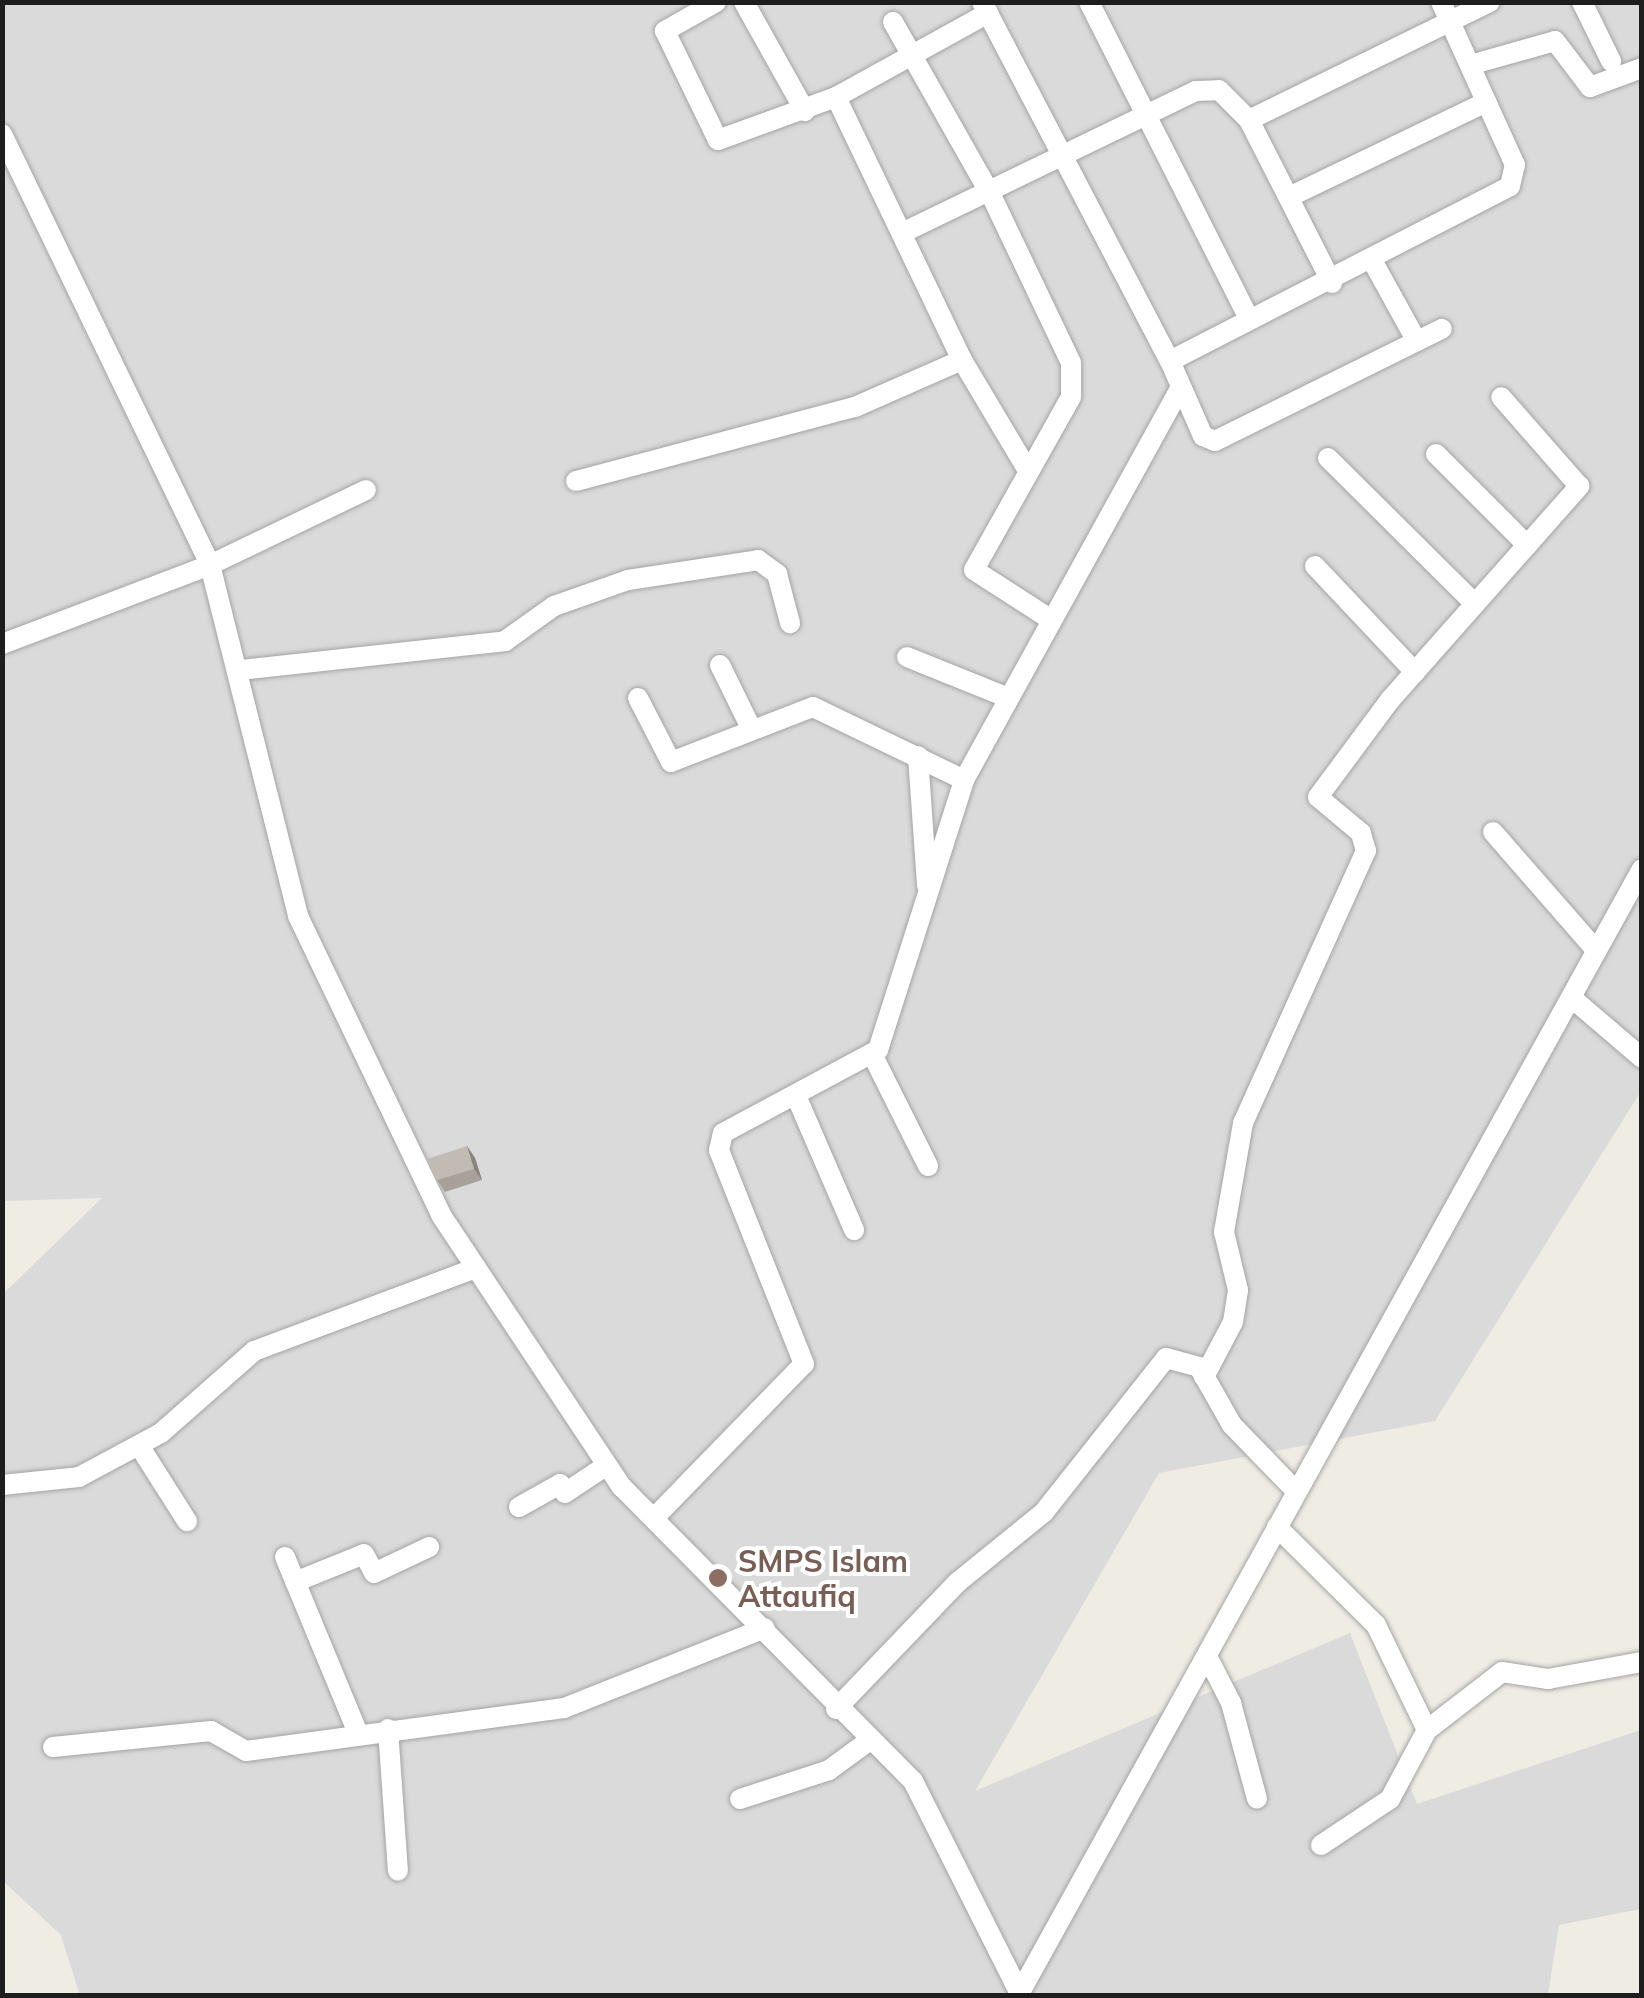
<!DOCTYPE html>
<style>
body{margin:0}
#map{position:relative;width:1644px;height:1998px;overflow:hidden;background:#eeece3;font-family:Mulish,sans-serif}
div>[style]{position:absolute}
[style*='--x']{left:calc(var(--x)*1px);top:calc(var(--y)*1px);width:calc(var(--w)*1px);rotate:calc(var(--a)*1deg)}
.residential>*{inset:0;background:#dbdada}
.roads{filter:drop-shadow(0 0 2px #a4a4a4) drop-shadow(0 0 2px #a4a4a4)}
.minor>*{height:20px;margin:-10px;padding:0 10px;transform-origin:10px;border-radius:10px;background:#fff}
.wall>*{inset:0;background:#a7a19a}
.shaded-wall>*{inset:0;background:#88837d}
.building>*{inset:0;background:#c2bbb3}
.dots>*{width:28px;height:28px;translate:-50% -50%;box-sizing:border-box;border:5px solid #fff;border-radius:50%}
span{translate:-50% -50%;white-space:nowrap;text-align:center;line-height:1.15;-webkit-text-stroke:8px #fff;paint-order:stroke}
.education-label{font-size:30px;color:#785e54;font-weight:700}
.left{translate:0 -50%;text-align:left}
.frame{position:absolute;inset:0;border:5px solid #1d1d1d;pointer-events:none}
</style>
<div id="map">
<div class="residential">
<div style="clip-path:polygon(3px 3px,1641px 3px,1641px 1091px,1435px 1421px,1159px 1473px,975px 1791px,1350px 1633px,1417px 1804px,1641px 1730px,1641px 1909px,1559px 1925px,1548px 1995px,80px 1996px,61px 1935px,3px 1881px,3px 1294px,102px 1198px,3px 1201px)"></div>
</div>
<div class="roads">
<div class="minor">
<div style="--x:716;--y:2;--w:59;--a:150.4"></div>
<div style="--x:665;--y:31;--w:121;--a:64.1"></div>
<div style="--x:718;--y:140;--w:126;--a:-20"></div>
<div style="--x:836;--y:97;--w:174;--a:-28.9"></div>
<div style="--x:744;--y:2;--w:125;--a:60.8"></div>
<div style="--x:982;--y:2;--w:405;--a:62.4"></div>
<div style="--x:1170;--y:361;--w:382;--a:-27.2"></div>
<div style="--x:1510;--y:186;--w:22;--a:-77"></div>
<div style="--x:1515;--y:165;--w:179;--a:-114.4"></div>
<div style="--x:1089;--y:2;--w:355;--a:63.2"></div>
<div style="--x:1582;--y:2;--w:66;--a:63.8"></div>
<div style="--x:893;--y:22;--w:199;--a:60.5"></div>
<div style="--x:991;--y:195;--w:186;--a:64.5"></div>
<div style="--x:1071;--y:363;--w:34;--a:90"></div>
<div style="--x:1071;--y:397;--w:198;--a:119.3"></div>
<div style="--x:974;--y:570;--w:90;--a:32.8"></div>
<div style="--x:1470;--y:65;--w:88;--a:-15.8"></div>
<div style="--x:1555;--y:41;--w:58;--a:52.7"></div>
<div style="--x:1590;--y:87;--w:55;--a:-20.1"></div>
<div style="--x:836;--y:97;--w:292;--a:64.4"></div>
<div style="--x:962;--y:360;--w:127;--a:59.2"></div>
<div style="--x:1249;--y:120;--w:268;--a:-26.1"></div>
<div style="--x:2;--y:134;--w:479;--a:64.2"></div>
<div style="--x:210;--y:565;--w:173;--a:-25.7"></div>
<div style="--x:1289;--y:197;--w:219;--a:-25.7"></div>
<div style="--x:904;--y:232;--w:324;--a:-25.8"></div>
<div style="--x:1196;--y:91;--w:23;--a:-2"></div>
<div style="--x:1219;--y:90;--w:42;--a:45"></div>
<div style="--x:1249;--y:120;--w:183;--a:63"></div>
<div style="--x:1373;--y:262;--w:89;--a:61.1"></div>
<div style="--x:1170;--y:361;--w:82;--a:66.3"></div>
<div style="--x:1203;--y:436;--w:13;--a:23"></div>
<div style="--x:1215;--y:441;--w:253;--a:-26.3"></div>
<div style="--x:1436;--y:454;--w:129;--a:45"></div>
<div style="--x:1328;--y:458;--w:207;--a:44.8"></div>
<div style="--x:576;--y:481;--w:289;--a:-14.9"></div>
<div style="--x:855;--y:407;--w:117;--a:-23.7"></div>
<div style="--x:1315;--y:566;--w:146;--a:46.7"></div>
<div style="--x:2;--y:644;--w:222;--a:-20.8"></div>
<div style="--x:210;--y:565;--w:362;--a:75.9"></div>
<div style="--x:298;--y:916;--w:331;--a:64.4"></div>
<div style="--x:441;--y:1215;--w:327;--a:56.4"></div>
<div style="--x:622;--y:1487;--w:414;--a:45.3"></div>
<div style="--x:913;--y:1781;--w:241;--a:63.3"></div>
<div style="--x:907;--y:657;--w:107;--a:22"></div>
<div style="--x:720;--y:665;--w:72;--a:63.8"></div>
<div style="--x:240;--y:670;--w:267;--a:-6.2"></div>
<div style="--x:505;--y:641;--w:60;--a:-35.5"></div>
<div style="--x:554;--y:606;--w:78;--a:-19.4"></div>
<div style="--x:628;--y:580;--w:132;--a:-8.7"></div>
<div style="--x:758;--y:560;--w:24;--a:36"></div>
<div style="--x:777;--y:574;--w:51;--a:75.1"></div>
<div style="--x:638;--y:698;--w:72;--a:62.7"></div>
<div style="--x:671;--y:762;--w:152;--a:-21.2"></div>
<div style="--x:813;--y:707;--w:168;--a:25.8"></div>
<div style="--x:918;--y:756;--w:130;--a:86"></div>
<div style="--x:1493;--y:832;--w:157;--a:48.9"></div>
<div style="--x:1573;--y:999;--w:91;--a:40.5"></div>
<div style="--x:873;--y:1056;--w:123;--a:63.4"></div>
<div style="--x:797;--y:1098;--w:144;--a:66.6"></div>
<div style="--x:1204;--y:1377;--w:62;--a:-62.2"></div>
<div style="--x:1233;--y:1322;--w:32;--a:-81"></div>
<div style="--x:1238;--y:1290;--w:60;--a:-103.6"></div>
<div style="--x:1224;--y:1232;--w:111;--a:-80.1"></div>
<div style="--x:1243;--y:1123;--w:299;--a:-65.7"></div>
<div style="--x:1366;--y:851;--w:19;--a:-106"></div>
<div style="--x:1361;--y:833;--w:56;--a:-140.1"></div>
<div style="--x:1318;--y:797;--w:121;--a:-53.4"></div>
<div style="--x:1390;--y:700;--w:286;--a:-48.5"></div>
<div style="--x:1579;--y:486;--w:118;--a:-131.2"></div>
<div style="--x:140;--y:1447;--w:88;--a:57.6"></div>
<div style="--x:2;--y:1485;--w:77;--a:-5.9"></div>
<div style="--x:79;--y:1477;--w:93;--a:-28.2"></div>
<div style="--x:161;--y:1433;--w:124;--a:-41.4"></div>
<div style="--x:254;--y:1351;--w:237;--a:-20.5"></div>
<div style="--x:519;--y:1507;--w:47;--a:-29.3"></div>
<div style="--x:560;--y:1484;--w:10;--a:61"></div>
<div style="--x:565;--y:1493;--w:50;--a:-33.7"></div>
<div style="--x:654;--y:1518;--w:215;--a:-45.8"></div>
<div style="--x:804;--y:1364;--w:230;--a:-111.7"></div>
<div style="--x:719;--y:1150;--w:17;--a:-77"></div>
<div style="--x:723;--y:1133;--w:176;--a:-28.2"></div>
<div style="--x:878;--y:1050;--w:283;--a:-72.3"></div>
<div style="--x:964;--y:780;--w:447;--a:-61.1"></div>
<div style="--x:1277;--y:1527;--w:139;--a:44.7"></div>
<div style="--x:1376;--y:1625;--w:117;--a:64.1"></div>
<div style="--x:1427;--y:1730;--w:78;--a:118.2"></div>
<div style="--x:1390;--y:1799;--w:83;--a:146.3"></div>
<div style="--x:285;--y:1557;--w:191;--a:67.5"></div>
<div style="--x:295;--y:1582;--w:74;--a:-22.1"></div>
<div style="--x:364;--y:1554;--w:21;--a:62"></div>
<div style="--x:374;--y:1573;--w:61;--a:-25.3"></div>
<div style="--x:1208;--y:1658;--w:51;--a:62.9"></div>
<div style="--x:1231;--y:1703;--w:99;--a:74.8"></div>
<div style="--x:836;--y:1709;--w:176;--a:-46.2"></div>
<div style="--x:958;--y:1582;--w:111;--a:-39.1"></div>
<div style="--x:1044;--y:1512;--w:196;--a:-51.6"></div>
<div style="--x:1166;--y:1358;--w:34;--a:15"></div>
<div style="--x:1199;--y:1367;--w:67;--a:60.4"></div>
<div style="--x:1232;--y:1425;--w:91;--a:45.9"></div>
<div style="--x:388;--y:1729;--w:142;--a:86"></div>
<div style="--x:1427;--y:1730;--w:95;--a:-37.7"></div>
<div style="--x:1502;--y:1672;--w:47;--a:8.7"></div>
<div style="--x:1548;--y:1679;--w:96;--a:-10.3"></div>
<div style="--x:53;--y:1747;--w:159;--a:-5.8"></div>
<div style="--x:211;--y:1731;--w:40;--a:29.7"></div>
<div style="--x:246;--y:1751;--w:321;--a:-7.7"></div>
<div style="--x:564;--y:1708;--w:216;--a:-21.7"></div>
<div style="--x:740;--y:1799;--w:94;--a:-18"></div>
<div style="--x:829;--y:1770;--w:51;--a:-36.2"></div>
<div style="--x:1018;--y:1996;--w:1288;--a:-61.03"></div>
</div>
</div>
<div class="wall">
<div style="clip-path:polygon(467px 1146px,475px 1158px,482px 1180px,445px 1192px,437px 1180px)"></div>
</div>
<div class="shaded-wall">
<div style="clip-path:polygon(467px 1146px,475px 1158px,482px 1180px,474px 1169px)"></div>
</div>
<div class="building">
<div style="clip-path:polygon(467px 1146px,474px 1169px,437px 1180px,427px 1159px)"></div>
</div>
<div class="dots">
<div style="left:718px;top:1578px;background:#8d6e63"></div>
</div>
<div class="education-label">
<span class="left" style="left:738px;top:1578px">SMPS Islam<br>Attaufiq</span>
</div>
<div class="frame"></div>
</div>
